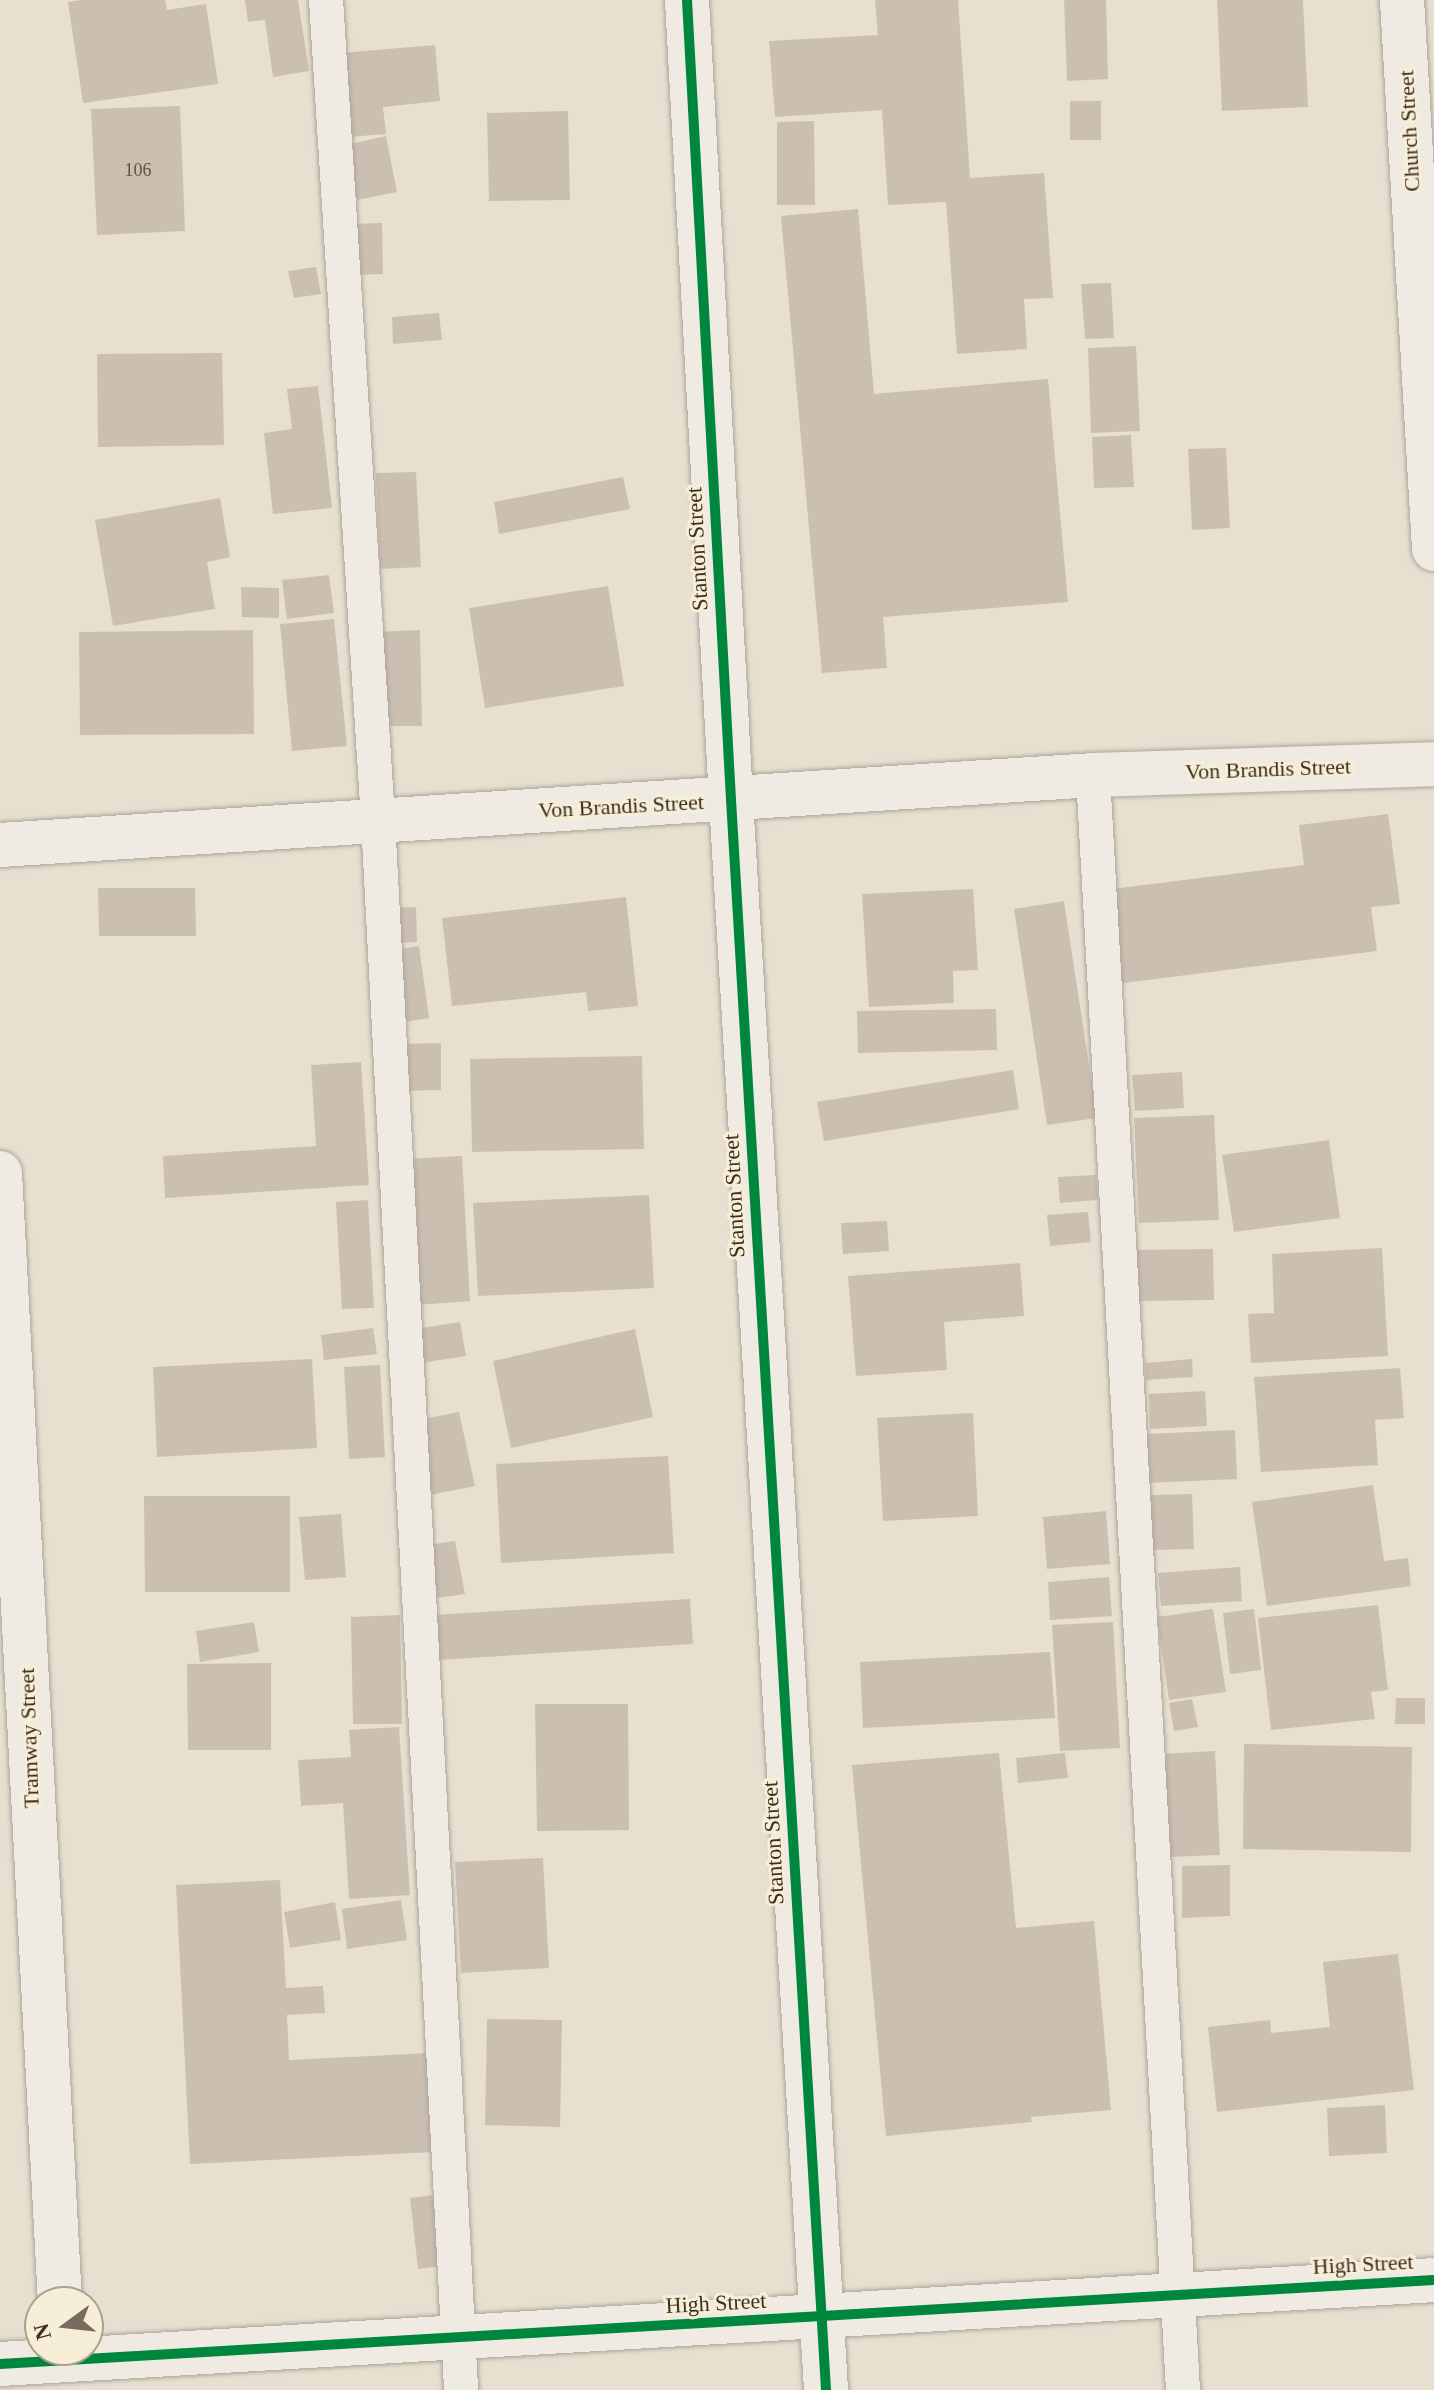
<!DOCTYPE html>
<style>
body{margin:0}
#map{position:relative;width:1434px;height:2390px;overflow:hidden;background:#e7e0d1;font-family:Georgia,serif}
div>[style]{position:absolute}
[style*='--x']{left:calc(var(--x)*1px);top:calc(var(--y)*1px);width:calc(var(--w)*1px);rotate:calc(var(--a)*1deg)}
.building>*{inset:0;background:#cbbfb2}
.roads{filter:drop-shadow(0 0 2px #ada599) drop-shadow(0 0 2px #ada599)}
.service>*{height:34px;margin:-17px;padding:0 17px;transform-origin:17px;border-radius:17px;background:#efebe3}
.minor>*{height:44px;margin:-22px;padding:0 22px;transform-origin:22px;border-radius:22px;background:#efebe3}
.cycleway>*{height:10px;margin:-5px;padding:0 5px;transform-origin:5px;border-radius:5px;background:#00873e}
span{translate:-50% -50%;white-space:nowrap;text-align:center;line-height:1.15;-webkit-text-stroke:6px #f7eed8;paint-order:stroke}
.number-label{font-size:18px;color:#605244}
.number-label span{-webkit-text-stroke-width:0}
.street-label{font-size:22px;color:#3d2e20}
.north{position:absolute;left:24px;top:2286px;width:80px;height:80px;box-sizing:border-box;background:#f7eed8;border:2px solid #ada18e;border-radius:50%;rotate:255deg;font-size:22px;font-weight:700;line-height:32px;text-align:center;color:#3d2e20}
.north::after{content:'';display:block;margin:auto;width:28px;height:36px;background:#786c5e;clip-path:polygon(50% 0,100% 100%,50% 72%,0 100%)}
</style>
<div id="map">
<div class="building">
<div style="clip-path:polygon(81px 0,165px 0,167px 10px,206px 4px,218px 84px,83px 103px,68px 2px)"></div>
<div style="clip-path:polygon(245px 0,298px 0,309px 71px,273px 77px,265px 20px,248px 22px)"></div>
<div style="clip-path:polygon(875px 0,958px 0,970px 178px,1044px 173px,1053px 298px,1024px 299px,1027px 349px,957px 354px,946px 202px,888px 205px,882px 110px,775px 117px,769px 41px,878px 35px)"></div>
<div style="clip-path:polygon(1064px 0,1106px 0,1108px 79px,1067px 81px)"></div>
<div style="clip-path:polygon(1217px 0,1303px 0,1308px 107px,1222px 111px)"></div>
<div style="clip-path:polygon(435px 45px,440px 101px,383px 107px,386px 134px,349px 137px,341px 53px)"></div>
<div style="clip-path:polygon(1070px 101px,1101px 101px,1101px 140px,1070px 140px)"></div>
<div style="clip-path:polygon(180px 106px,185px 231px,97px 235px,91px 109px)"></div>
<div style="clip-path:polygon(568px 111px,570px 200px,489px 201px,487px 113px)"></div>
<div style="clip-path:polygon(814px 121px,815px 205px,777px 205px,777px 122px)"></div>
<div style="clip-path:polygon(386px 136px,397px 192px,357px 200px,346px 145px)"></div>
<div style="clip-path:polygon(858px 209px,874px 394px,1048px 379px,1068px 602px,883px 617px,887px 668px,822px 673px,781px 216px)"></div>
<div style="clip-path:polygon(382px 223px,383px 274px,354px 275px,353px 224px)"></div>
<div style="clip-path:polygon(316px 267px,321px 294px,294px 298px,288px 271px)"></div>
<div style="clip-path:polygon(1111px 283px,1114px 338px,1085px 339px,1081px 284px)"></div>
<div style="clip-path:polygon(439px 313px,442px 340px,393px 344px,392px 317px)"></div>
<div style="clip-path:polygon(1136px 346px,1140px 431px,1091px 433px,1088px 348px)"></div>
<div style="clip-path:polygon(222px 353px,224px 445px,98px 447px,97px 354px)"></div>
<div style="clip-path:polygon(318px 386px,332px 508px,273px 514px,264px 433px,292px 429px,287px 389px)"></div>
<div style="clip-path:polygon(1131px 435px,1134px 487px,1094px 488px,1092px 437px)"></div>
<div style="clip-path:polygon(1226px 448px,1230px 528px,1192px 530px,1188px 449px)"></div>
<div style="clip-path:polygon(416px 472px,421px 567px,380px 569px,376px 473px)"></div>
<div style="clip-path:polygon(623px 477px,630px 509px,499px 534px,494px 502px)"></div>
<div style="clip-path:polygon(220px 498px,230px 557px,207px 562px,215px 609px,113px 626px,95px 520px)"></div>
<div style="clip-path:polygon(329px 575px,334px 613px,287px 619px,282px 580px)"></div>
<div style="clip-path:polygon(608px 586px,624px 686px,485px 708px,469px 608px)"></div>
<div style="clip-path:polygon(241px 587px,279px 588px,279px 618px,242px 617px)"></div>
<div style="clip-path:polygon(334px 619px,347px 746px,292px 751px,280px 624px)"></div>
<div style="clip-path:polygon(253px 630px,254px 734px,80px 735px,79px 632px)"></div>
<div style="clip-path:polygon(420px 630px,422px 726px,378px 726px,375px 632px)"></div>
<div style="clip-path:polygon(1388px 814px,1400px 904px,1371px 907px,1377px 951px,1116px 984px,1104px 890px,1304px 865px,1299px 825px)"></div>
<div style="clip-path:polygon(98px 888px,195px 888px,196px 936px,99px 936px)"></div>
<div style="clip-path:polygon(973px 889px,978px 970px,953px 971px,954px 1003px,869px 1007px,862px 894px)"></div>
<div style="clip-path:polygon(626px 897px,638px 1006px,588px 1011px,586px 992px,452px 1006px,442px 918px)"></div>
<div style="clip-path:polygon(1064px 901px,1097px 1118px,1047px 1125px,1014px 909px)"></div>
<div style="clip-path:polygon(416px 907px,417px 942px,391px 943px,390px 908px)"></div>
<div style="clip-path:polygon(419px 946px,429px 1018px,398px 1023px,387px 951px)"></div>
<div style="clip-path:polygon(996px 1009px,997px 1050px,858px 1053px,857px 1011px)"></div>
<div style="clip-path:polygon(441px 1043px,441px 1090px,398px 1091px,398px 1044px)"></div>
<div style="clip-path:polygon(642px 1056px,644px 1149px,472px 1152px,470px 1059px)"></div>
<div style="clip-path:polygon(361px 1062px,369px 1185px,165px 1198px,163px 1156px,316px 1146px,311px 1065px)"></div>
<div style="clip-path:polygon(1013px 1070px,1019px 1109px,824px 1141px,817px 1102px)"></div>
<div style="clip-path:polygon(1182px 1072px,1184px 1108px,1135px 1111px,1132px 1075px)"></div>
<div style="clip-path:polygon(1214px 1115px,1219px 1220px,1139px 1223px,1134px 1118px)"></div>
<div style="clip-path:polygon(1329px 1140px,1340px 1218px,1234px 1232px,1222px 1155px)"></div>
<div style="clip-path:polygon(462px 1156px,470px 1301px,417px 1305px,407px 1159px)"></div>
<div style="clip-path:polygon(1096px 1175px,1098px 1200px,1060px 1203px,1058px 1177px)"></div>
<div style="clip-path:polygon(649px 1195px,654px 1288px,478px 1296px,473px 1203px)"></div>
<div style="clip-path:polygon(368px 1200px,374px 1308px,342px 1309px,336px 1202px)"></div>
<div style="clip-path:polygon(1088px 1212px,1091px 1242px,1050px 1246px,1047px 1215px)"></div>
<div style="clip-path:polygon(887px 1221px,889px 1251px,843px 1254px,841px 1223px)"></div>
<div style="clip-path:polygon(1382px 1248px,1388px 1356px,1251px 1363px,1248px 1314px,1274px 1313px,1272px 1254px)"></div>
<div style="clip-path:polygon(1213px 1249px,1214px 1300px,1136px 1301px,1135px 1250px)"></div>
<div style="clip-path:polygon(1020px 1263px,1024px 1316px,944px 1322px,947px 1370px,856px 1376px,848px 1276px)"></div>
<div style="clip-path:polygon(460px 1322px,466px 1356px,420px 1363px,415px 1329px)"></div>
<div style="clip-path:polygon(373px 1328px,377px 1354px,324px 1360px,321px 1335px)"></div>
<div style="clip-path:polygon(635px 1329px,653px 1417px,511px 1448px,493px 1361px)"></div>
<div style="clip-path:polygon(312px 1359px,317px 1448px,157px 1457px,153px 1367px)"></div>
<div style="clip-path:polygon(1192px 1359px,1193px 1377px,1146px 1380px,1145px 1363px)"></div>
<div style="clip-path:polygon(380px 1365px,385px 1457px,349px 1459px,344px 1367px)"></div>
<div style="clip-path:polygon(1400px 1368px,1404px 1418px,1375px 1420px,1378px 1465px,1261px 1472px,1254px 1377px)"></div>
<div style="clip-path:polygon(1205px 1391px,1207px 1426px,1150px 1429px,1149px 1394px)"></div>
<div style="clip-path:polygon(459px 1412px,475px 1486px,430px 1495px,414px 1421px)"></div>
<div style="clip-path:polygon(973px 1413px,978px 1516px,883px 1521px,877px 1418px)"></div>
<div style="clip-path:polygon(1235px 1430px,1237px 1479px,1148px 1483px,1147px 1434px)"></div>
<div style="clip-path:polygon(668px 1456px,674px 1553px,501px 1563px,496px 1464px)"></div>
<div style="clip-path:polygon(1373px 1485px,1384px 1561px,1408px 1558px,1411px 1586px,1267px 1606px,1252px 1502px)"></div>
<div style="clip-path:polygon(1192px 1494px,1194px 1549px,1151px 1550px,1150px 1495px)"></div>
<div style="clip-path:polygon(144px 1496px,290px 1496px,290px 1592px,145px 1592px)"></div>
<div style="clip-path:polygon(1106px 1511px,1110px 1564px,1047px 1569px,1043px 1517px)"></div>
<div style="clip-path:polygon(341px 1514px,346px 1577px,305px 1580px,299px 1517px)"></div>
<div style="clip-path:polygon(455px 1541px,465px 1594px,437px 1598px,428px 1545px)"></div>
<div style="clip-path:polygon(1240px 1567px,1242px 1601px,1161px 1606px,1158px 1573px)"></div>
<div style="clip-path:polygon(1109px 1577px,1112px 1616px,1050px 1620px,1048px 1582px)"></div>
<div style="clip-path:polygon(690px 1599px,693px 1644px,438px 1660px,434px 1615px)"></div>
<div style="clip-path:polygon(1378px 1605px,1388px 1690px,1371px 1692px,1375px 1719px,1271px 1730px,1258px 1618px)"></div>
<div style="clip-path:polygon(1213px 1609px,1226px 1692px,1169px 1700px,1157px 1617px)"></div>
<div style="clip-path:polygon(1254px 1609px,1261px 1670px,1230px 1674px,1223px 1613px)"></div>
<div style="clip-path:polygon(400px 1615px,402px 1724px,353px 1724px,351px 1617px)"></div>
<div style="clip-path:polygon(254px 1622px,259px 1652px,200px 1662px,196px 1631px)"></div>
<div style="clip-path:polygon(1113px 1622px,1120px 1748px,1060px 1751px,1052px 1625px)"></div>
<div style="clip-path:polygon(1050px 1652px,1055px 1718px,863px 1728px,860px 1662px)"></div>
<div style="clip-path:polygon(271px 1663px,271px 1750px,188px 1750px,187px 1664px)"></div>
<div style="clip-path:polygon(1396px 1698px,1425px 1698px,1425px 1724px,1395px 1724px)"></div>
<div style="clip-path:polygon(1192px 1699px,1198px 1727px,1174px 1731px,1169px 1703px)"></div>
<div style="clip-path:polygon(535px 1704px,628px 1704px,629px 1830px,537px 1831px)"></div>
<div style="clip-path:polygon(399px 1727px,410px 1895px,349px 1899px,343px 1803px,301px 1806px,298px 1760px,351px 1757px,349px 1730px)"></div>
<div style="clip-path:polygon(1244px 1744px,1412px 1747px,1411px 1852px,1243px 1849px)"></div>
<div style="clip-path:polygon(1215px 1751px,1220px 1855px,1168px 1857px,1163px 1754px)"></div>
<div style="clip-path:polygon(999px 1753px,1016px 1928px,1094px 1921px,1111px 2110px,1031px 2117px,1032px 2122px,886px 2136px,852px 1765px)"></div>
<div style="clip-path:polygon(1065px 1753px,1068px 1778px,1018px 1783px,1016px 1758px)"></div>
<div style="clip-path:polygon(543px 1858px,549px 1968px,461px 1973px,455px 1862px)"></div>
<div style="clip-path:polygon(1230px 1865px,1230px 1916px,1182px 1918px,1182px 1866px)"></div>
<div style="clip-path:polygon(280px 1880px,286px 1988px,323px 1986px,325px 2013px,287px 2015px,289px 2060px,431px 2053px,435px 2152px,190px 2164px,176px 1885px)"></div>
<div style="clip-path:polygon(401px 1900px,407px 1940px,347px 1949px,342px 1909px)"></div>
<div style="clip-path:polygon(335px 1902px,341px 1940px,290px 1948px,284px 1912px)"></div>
<div style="clip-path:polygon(1398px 1954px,1414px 2090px,1217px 2112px,1208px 2027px,1270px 2020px,1271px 2033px,1330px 2027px,1323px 1962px)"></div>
<div style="clip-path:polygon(487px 2019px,562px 2020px,560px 2127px,485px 2125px)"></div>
<div style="clip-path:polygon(1385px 2105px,1387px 2153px,1329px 2156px,1327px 2108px)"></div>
<div style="clip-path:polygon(433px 2195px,441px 2266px,418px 2269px,410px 2198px)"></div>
</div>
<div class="roads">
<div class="service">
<div style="--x:326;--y:0;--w:822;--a:86.37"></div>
<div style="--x:378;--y:820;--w:1572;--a:86.97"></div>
<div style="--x:1093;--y:775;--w:1618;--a:86.81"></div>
</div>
<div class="minor">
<div style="--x:687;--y:0;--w:801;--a:86.85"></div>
<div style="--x:731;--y:800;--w:1593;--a:86.58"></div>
<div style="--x:1402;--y:0;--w:550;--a:86.66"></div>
<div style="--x:0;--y:845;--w:1095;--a:-3.66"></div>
<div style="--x:1093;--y:775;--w:341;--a:-1.8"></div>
<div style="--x:0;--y:1173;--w:1131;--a:86.96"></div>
<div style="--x:0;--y:2364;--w:1436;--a:-3.35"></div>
</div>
</div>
<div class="cycleway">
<div style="--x:687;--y:0;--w:801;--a:86.85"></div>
<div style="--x:731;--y:800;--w:1593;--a:86.58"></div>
<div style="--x:0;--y:2364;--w:1436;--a:-3.35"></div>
</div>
<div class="number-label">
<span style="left:138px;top:170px">106</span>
</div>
<div class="street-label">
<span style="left:1409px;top:131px;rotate:-93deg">Church Street</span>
<span style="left:697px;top:549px;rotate:-93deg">Stanton Street</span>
<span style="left:1268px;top:769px;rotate:-2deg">Von Brandis Street</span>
<span style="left:621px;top:806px;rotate:-3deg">Von Brandis Street</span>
<span style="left:734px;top:1196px;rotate:-93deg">Stanton Street</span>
<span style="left:29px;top:1738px;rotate:-92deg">Tramway Street</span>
<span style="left:773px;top:1843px;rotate:-93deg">Stanton Street</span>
<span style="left:1363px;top:2264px;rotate:-3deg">High Street</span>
<span style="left:716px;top:2303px;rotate:-3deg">High Street</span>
</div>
<div class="north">N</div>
</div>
